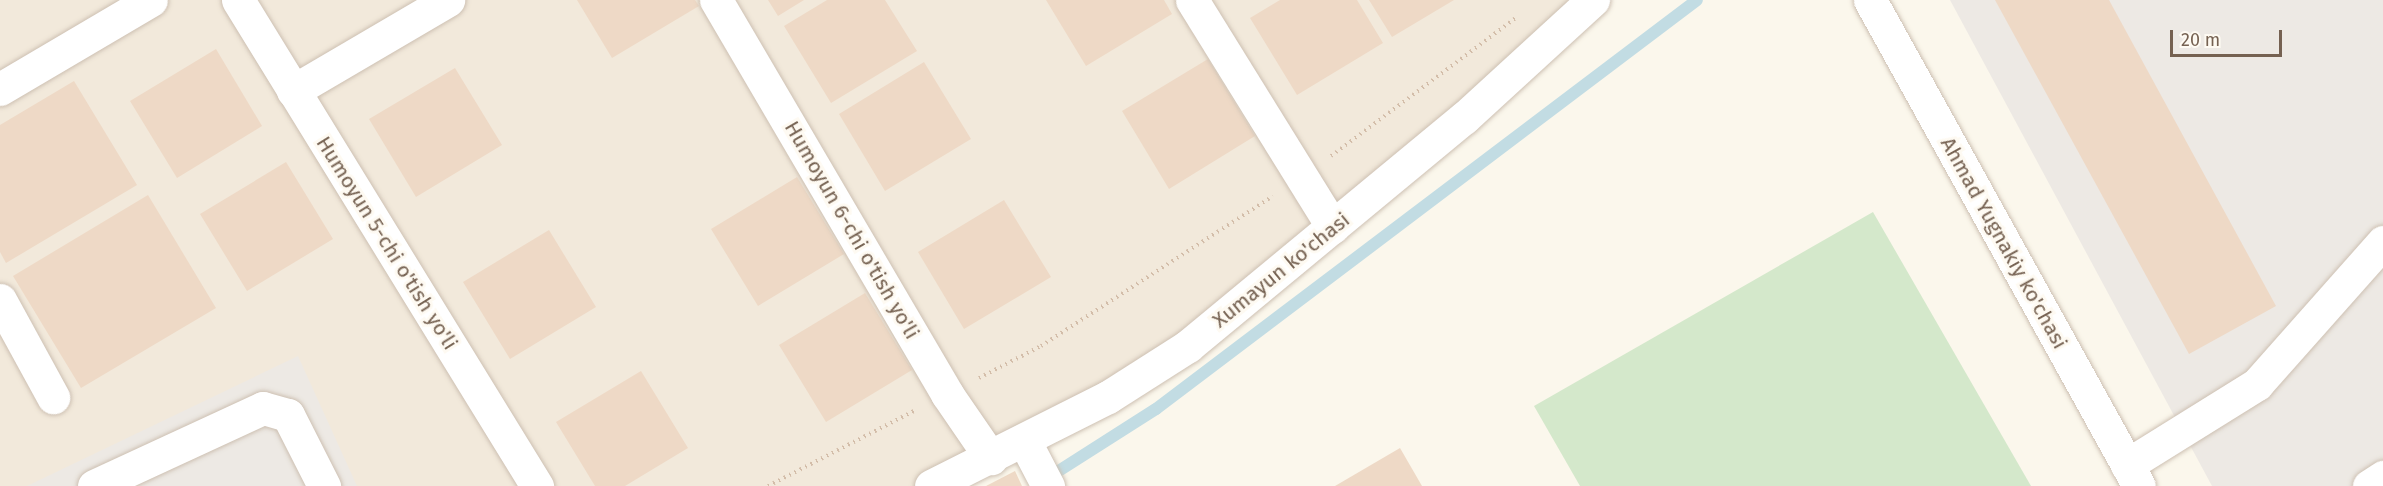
<!DOCTYPE html>
<style>
body{margin:0}
#map{position:relative;width:2383px;height:486px;overflow:hidden;background:#fbf7ec;font-family:"Fira Sans",sans-serif}
div>[style]{position:absolute}
[style*='--x']{left:calc(var(--x)*1px);top:calc(var(--y)*1px);width:calc(var(--w)*1px);rotate:calc(var(--a)*1deg)}
.residential>*{inset:0;background:#f2e9db}
.industrial>*{inset:0;background:#ede9e4}
.green>*{inset:0;background:#d4e8cb}
.stream>*{height:12px;margin:-6px;padding:0 6px;transform-origin:6px;border-radius:6px;background:#c2dce3}
.building>*{inset:0;background:#eed9c6}
.path>*{height:4px;margin-top:-2px;transform-origin:0;background:repeating-linear-gradient(90deg,#d3bda9 0 1.5px,transparent 0 6px)}
.roads{filter:drop-shadow(0 0 2px #cdc0b2) drop-shadow(0 0 2px #cdc0b2)}
.minor>*{height:33px;margin:-16.5px;padding:0 16.5px;transform-origin:16.5px;border-radius:16.5px;background:#fff}
span{translate:-50% -50%;white-space:nowrap;text-align:center;line-height:1.15;-webkit-text-stroke:6px #fefaf2;paint-order:stroke}
.street-label{font-size:21px;color:#756151}
.scale{position:absolute;left:2170px;top:30px;width:112px;height:27px;box-sizing:border-box;border:3px solid #756151;border-top:0;padding-left:8px;font-size:18px;line-height:21px;white-space:nowrap;color:#756151;-webkit-text-stroke:4px #fefaf2;paint-order:stroke}
</style>
<div id="map">
<div class="residential">
<div style="clip-path:polygon(0 0,1593px 0,1188px 346px,931px 486px,0 486px)"></div>
</div>
<div class="industrial">
<div style="clip-path:polygon(1950px 0,2383px 0,2383px 486px,2212px 486px)"></div>
<div style="clip-path:polygon(298px 356px,357px 486px,27px 486px)"></div>
</div>
<div class="green">
<div style="clip-path:polygon(1873px 212px,2031px 486px,1580px 486px,1534px 406px)"></div>
</div>
<div class="stream">
<div style="--x:1046;--y:479;--w:130;--a:-32.5"></div>
<div style="--x:1156;--y:409;--w:678;--a:-37.09"></div>
</div>
<div class="building">
<div style="clip-path:polygon(577px 0,695px 0,699px 6px,612px 58px)"></div>
<div style="clip-path:polygon(768px 0,804px 0,778px 16px)"></div>
<div style="clip-path:polygon(827px 0,885px 0,917px 51px,831px 103px,784px 26px)"></div>
<div style="clip-path:polygon(1046px 0,1164px 0,1172px 14px,1086px 66px)"></div>
<div style="clip-path:polygon(1280px 0,1357px 0,1383px 43px,1297px 95px,1250px 18px)"></div>
<div style="clip-path:polygon(1369px 0,1454px 0,1392px 37px)"></div>
<div style="clip-path:polygon(1995px 0,2109px 0,2276px 306px,2189px 354px)"></div>
<div style="clip-path:polygon(216px 49px,262px 126px,177px 178px,130px 101px)"></div>
<div style="clip-path:polygon(1208px 59px,1255px 136px,1169px 189px,1122px 111px)"></div>
<div style="clip-path:polygon(924px 62px,971px 139px,885px 191px,839px 114px)"></div>
<div style="clip-path:polygon(455px 68px,502px 145px,416px 197px,369px 119px)"></div>
<div style="clip-path:polygon(74px 81px,137px 185px,6px 263px,0 252px,0 125px)"></div>
<div style="clip-path:polygon(286px 162px,333px 239px,247px 291px,200px 214px)"></div>
<div style="clip-path:polygon(797px 177px,844px 254px,758px 306px,711px 229px)"></div>
<div style="clip-path:polygon(148px 195px,216px 308px,81px 388px,13px 276px)"></div>
<div style="clip-path:polygon(1004px 200px,1051px 277px,964px 329px,918px 252px)"></div>
<div style="clip-path:polygon(549px 230px,596px 307px,510px 359px,463px 282px)"></div>
<div style="clip-path:polygon(865px 293px,912px 370px,826px 422px,779px 345px)"></div>
<div style="clip-path:polygon(641px 371px,688px 448px,625px 486px,595px 486px,556px 422px)"></div>
<div style="clip-path:polygon(1400px 448px,1422px 486px,1335px 486px)"></div>
<div style="clip-path:polygon(1015px 471px,1022px 486px,986px 486px)"></div>
</div>
<div class="path">
<div style="--x:1331;--y:156;--w:232;--a:-36.8"></div>
<div style="--x:979;--y:378;--w:70;--a:-27.3"></div>
<div style="--x:1041;--y:346;--w:276;--a:-32.9"></div>
<div style="--x:768;--y:486;--w:166;--a:-27.2"></div>
</div>
<div class="roads">
<div class="minor">
<div style="--x:238;--y:0;--w:571;--a:58.4"></div>
<div style="--x:716;--y:0;--w:457;--a:59.6"></div>
<div style="--x:947;--y:394;--w:78;--a:55.5"></div>
<div style="--x:1192;--y:0;--w:267;--a:58.2"></div>
<div style="--x:1870;--y:0;--w:555;--a:61.04"></div>
<div style="--x:0;--y:89;--w:175;--a:-30.5"></div>
<div style="--x:293;--y:91;--w:180;--a:-30.4"></div>
<div style="--x:0;--y:300;--w:111;--a:61.3"></div>
<div style="--x:1025;--y:442;--w:50;--a:62.4"></div>
<div style="--x:2127;--y:465;--w:153;--a:-31.9"></div>
<div style="--x:2257;--y:384;--w:190;--a:-48.4"></div>
<div style="--x:94;--y:486;--w:186;--a:-24.8"></div>
<div style="--x:263;--y:408;--w:26;--a:16"></div>
<div style="--x:288;--y:415;--w:80;--a:63.1"></div>
<div style="--x:931;--y:486;--w:198;--a:-26.7"></div>
<div style="--x:1108;--y:397;--w:95;--a:-32.5"></div>
<div style="--x:1188;--y:346;--w:358;--a:-39.6"></div>
<div style="--x:1464;--y:118;--w:175;--a:-42.5"></div>
<div style="--x:2369;--y:486;--w:17;--a:-33"></div>
</div>
</div>
<div class="street-label">
<span style="left:852px;top:230px;rotate:60deg">Humoyun 6-chi o'tish yo'li</span>
<span style="left:387px;top:243px;rotate:58deg">Humoyun 5-chi o'tish yo'li</span>
<span style="left:2004px;top:243px;rotate:61deg">Ahmad Yugnakiy ko'chasi</span>
<span style="left:1281px;top:270px;rotate:-39deg">Xumayun ko'chasi</span>
</div>
<div class="scale">20 m</div>
</div>
